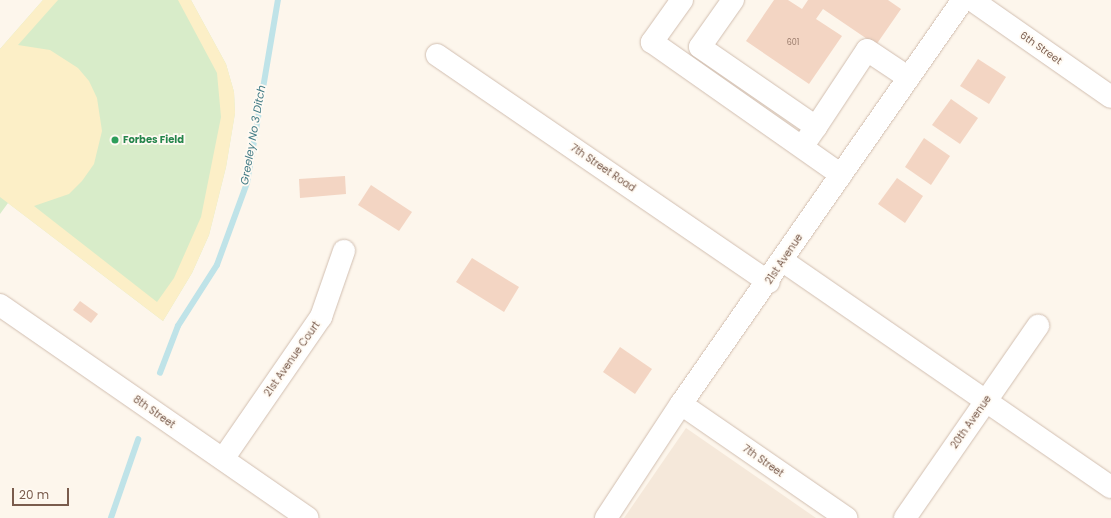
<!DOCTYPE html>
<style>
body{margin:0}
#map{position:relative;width:1111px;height:518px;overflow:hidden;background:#fdf6ec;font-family:Poppins,sans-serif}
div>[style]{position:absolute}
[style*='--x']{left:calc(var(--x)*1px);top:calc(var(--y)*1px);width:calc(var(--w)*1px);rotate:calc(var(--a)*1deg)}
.residential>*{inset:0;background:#f5e8da}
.green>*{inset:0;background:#d8ecc9}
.sand>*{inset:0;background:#fcefc7}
.stream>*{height:5.5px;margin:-2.75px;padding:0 2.75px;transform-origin:2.75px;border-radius:2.75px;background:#bfe3e8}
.building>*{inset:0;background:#f3d5c3}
.roads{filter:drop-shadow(0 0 1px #d1beb0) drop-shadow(0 0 1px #d1beb0)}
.minor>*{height:22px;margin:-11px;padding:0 11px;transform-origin:11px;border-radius:11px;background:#fff}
.dots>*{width:11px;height:11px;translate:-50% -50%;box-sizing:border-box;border:2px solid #fffaf3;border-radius:50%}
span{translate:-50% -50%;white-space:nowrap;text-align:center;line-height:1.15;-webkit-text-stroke:3.5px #fffaf3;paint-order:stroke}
.number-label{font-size:8px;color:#987a6a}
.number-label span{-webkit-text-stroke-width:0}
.street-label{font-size:10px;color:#7a5c4d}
.leisure-label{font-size:10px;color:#27864d;font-weight:700}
.left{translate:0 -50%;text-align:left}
.water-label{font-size:11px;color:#437c86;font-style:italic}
.scale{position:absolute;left:12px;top:488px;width:57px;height:18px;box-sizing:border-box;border:2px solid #7a5c4d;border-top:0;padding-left:5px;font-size:12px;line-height:14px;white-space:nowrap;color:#7a5c4d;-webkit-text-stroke:3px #fffaf3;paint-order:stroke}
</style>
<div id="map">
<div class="residential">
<div style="clip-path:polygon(686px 428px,816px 518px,624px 518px)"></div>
</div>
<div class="green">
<div style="clip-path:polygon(43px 0,191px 0,226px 64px,234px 92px,235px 113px,226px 167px,209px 235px,192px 273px,163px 321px,8px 203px,0 214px,0 49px)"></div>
</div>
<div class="sand">
<div style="clip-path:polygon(43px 0,58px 0,18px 45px,50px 50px,78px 68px,89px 81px,97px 98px,102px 131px,94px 164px,82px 181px,69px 194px,34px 206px,157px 302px,174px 278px,201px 217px,221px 117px,217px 73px,178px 0,191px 0,226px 64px,234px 92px,235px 113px,226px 167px,209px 235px,192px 273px,163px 321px,0 197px,0 49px)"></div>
</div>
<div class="stream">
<div style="--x:160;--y:373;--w:50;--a:-69"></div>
<div style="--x:178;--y:326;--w:72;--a:-57.4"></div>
<div style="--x:217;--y:265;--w:87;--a:-69.9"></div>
<div style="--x:247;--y:183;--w:186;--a:-80.4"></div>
<div style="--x:111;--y:518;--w:83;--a:-70.9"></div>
</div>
<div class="building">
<div style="clip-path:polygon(774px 0,788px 0,802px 9px,808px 0,888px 0,901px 9px,876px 45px,823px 9px,816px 19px,842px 36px,809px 84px,746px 41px)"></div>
<div style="clip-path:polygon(978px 59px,1006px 77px,989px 104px,960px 86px)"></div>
<div style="clip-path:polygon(951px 99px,978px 118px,960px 144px,932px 125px)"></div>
<div style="clip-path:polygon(924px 138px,950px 156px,931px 185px,905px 167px)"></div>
<div style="clip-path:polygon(345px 176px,346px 194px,300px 198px,299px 179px)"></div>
<div style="clip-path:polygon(897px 178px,923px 196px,905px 223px,878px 204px)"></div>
<div style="clip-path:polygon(371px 185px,412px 212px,399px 231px,358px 205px)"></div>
<div style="clip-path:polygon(472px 258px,519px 287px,504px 312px,456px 282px)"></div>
<div style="clip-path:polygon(80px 301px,98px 314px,91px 323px,73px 310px)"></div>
<div style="clip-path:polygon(620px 347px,652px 369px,635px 394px,603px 372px)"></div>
</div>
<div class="roads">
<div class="minor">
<div style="--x:682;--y:0;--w:52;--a:125.5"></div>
<div style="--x:652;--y:42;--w:231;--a:35.1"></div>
<div style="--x:733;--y:0;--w:57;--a:125.1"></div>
<div style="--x:700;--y:47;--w:141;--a:34.6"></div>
<div style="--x:816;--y:127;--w:24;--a:125"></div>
<div style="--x:972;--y:0;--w:169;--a:34.9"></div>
<div style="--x:437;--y:55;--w:402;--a:34.4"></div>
<div style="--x:816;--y:127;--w:92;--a:-56.5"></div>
<div style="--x:867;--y:50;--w:50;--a:33.7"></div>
<div style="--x:783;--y:261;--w:398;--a:34.6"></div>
<div style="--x:0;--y:305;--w:374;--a:34.7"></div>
<div style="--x:681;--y:404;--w:201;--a:34.6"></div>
<div style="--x:223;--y:459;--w:173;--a:-55.4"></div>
<div style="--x:321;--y:317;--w:70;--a:-70.8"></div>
<div style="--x:606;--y:518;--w:136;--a:-56.7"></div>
<div style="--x:681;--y:404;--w:493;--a:-55.1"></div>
<div style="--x:905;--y:518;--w:234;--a:-55.3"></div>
</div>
</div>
<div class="dots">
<div style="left:115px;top:140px;background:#2e9e5b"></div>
</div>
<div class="number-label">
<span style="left:793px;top:43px">601</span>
</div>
<div class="street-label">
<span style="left:1041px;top:48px;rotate:35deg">6th Street</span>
<span style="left:603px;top:168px;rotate:34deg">7th Street Road</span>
<span style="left:784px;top:259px;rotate:-56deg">21st Avenue</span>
<span style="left:292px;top:359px;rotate:-55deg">21st Avenue Court</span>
<span style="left:154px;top:412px;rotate:35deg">8th Street</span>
<span style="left:971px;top:422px;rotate:-55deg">20th Avenue</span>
<span style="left:763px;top:461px;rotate:35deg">7th Street</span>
</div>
<div class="leisure-label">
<span class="left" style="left:123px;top:140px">Forbes Field</span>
</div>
<div class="water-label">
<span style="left:253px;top:135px;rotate:-80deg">Greeley No 3 Ditch</span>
</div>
<div class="scale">20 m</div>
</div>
